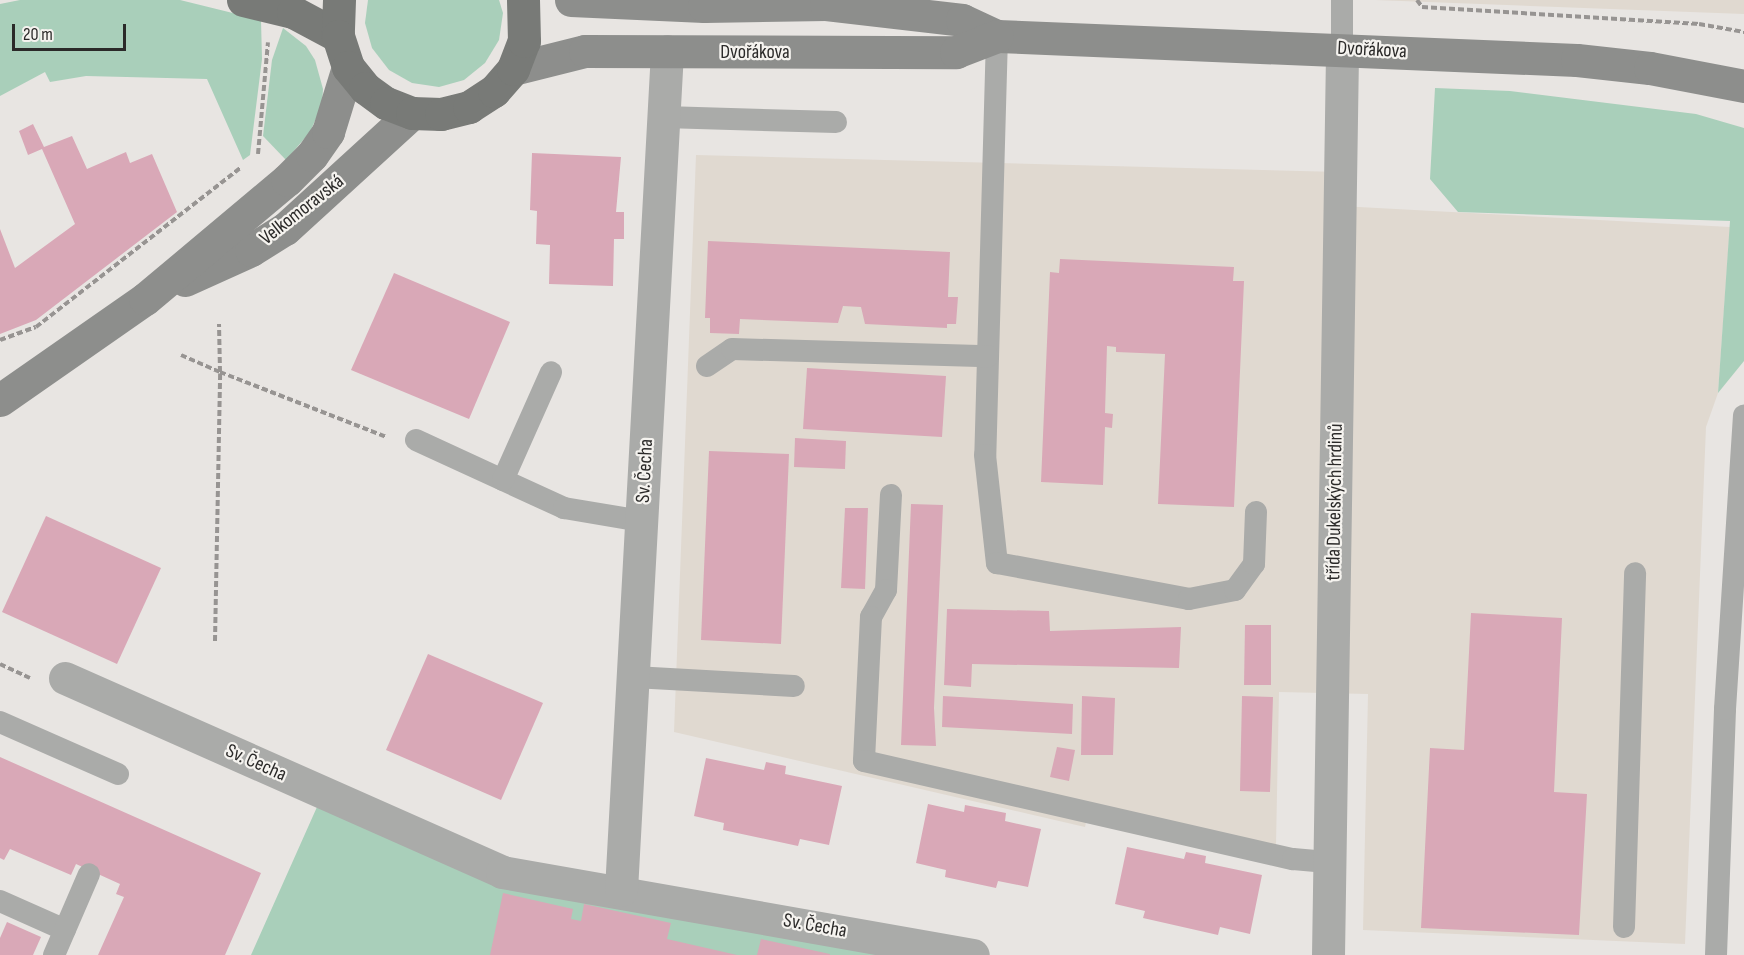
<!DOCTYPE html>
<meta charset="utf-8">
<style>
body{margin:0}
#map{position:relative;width:1744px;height:955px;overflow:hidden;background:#e8e5e2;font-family:"Sofia Sans Condensed",sans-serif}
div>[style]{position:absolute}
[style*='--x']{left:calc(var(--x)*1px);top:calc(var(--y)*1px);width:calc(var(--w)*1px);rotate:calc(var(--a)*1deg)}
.built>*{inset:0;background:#e0d9d0}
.green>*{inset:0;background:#a9cfba}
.building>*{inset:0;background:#d9a8b7}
.path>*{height:4px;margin-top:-2px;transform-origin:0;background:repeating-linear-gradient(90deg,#979492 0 6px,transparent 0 9px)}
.service>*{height:22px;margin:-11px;padding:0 11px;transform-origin:11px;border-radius:11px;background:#aaaba9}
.minor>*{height:33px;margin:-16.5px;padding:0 16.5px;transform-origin:16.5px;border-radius:16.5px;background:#aaaba9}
.secondary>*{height:33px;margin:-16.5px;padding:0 16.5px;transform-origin:16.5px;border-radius:16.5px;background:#8d8e8c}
.primary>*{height:33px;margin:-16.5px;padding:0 16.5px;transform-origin:16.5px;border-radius:16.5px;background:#787a77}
span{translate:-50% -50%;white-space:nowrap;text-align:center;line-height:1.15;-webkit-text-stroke:4.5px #f5f3ef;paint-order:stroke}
.street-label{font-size:20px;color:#2b2a29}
.scale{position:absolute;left:12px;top:24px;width:114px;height:27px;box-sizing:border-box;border:3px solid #2b2a29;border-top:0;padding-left:8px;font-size:18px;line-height:21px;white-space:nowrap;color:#2b2a29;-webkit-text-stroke:4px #f5f3ef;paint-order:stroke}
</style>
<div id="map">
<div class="built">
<div style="clip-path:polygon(1375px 0,1744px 0,1744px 14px)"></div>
<div style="clip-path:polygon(696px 155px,1340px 172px,1340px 206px,1730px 227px,1718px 393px,1706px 427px,1685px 944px,1363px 930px,1368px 694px,1279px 692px,1276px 845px,1090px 804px,1085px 827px,674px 732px)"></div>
</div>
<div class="green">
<div style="clip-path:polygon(20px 0,180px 0,261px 20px,262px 59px,250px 155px,243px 160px,207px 79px,86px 76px,50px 82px,45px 72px,0 96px,0 4px)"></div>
<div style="clip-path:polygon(368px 0,499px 0,503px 13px,499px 40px,485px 63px,464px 80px,439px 87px,412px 83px,389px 70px,372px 48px,365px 23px)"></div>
<div style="clip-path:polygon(283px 28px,306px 46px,315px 60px,323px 89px,322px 105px,310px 132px,286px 160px,263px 136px,272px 60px)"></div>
<div style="clip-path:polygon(1435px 88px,1510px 91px,1696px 114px,1744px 128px,1744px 361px,1718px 393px,1730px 221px,1458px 212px,1430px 179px)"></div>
<div style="clip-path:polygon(321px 798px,499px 880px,909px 955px,251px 955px)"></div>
</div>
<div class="building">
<div style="clip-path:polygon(33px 124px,44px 147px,72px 136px,87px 169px,126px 152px,130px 163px,152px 154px,177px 212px,36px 320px,0 334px,0 229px,15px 268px,75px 224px,42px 149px,28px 155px,19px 131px)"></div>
<div style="clip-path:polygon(532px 153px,621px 157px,616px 212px,624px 212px,624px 239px,614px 239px,613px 286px,549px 284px,550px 245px,536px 244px,537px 211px,530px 210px)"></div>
<div style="clip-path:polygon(708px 241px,950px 252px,948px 297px,958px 297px,956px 324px,947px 324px,947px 328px,865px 324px,861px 307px,843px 306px,838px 323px,740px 319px,739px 334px,710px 333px,710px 318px,705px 318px)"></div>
<div style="clip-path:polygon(1060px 259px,1234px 267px,1233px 281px,1244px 281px,1234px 507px,1158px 504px,1165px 354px,1116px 352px,1116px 347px,1107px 346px,1105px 413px,1113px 414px,1112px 428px,1105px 427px,1103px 485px,1041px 482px,1050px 272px,1059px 273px)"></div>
<div style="clip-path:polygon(394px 273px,510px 322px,469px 419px,351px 370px)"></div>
<div style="clip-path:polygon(807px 368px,946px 376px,942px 437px,803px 429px)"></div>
<div style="clip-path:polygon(795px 438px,846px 441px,845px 469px,794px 467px)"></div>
<div style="clip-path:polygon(709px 451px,789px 454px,781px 644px,701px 640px)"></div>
<div style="clip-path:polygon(911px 504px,943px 505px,934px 708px,936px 746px,901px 745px)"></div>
<div style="clip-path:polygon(845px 508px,868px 508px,865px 589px,841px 588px)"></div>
<div style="clip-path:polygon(46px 516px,161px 568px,117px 664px,2px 612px)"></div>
<div style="clip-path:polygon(947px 609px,1049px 611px,1050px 631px,1181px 627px,1179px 668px,972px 664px,971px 687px,944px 685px)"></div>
<div style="clip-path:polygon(1471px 613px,1562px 618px,1554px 792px,1587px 794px,1579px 935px,1421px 928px,1430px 748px,1464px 750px)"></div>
<div style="clip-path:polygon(1245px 625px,1271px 625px,1271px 685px,1244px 685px)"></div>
<div style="clip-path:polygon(428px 654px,543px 703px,501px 800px,386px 750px)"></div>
<div style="clip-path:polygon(943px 696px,1073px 704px,1072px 734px,942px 727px)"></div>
<div style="clip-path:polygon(1082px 696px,1115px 698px,1113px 755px,1081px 755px)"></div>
<div style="clip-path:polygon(1242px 696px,1273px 697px,1270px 792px,1240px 791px)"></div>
<div style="clip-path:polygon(1057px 747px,1075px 750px,1069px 781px,1050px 777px)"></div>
<div style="clip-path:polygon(0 757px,261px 873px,225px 955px,98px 955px,124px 897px,116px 894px,120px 884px,76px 864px,71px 875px,10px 849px,4px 860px,0 858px)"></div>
<div style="clip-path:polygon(706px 758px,764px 770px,766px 762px,786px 766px,785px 774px,842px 786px,829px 845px,800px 839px,798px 846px,723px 830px,724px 823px,694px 816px)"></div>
<div style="clip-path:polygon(928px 804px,964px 812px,965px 805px,1006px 813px,1005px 821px,1041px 829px,1028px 887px,998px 881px,996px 888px,945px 877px,946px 870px,916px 863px)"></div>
<div style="clip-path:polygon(1127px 847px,1184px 859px,1186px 852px,1206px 856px,1205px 863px,1262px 875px,1250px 934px,1220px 927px,1218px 935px,1143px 918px,1145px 911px,1115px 904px)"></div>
<div style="clip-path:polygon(503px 893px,573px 909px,571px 919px,581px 921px,584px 904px,671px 923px,667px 939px,737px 955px,490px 955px)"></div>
<div style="clip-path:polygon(7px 922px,41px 937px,33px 955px,0 955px,0 938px)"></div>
<div style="clip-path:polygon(761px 939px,830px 954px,830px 955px,757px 955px)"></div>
</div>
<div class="path">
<div style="--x:1417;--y:0;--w:9;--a:54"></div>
<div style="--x:1422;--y:7;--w:278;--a:3.5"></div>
<div style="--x:1699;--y:24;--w:46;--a:10.1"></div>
<div style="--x:258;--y:154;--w:112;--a:-84.9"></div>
<div style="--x:0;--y:340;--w:38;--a:-20"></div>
<div style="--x:36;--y:327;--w:259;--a:-37.9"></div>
<div style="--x:181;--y:355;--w:43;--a:23.6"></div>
<div style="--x:220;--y:372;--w:48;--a:-91.2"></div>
<div style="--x:215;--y:641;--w:269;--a:-88.9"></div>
<div style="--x:220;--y:372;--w:179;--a:21.3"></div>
<div style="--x:0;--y:664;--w:33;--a:25"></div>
</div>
<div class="service">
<div style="--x:997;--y:36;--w:419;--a:91.6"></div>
<div style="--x:985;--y:455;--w:109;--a:83.7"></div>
<div style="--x:997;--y:563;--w:195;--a:10.6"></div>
<div style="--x:1189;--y:599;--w:47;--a:-11.1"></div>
<div style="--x:1235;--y:590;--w:32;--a:-54"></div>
<div style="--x:1254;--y:564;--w:52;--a:-87.8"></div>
<div style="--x:1342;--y:49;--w:49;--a:-90"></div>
<div style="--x:664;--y:117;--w:172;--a:1.7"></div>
<div style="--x:707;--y:366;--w:30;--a:-34"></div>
<div style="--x:732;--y:349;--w:256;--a:1.6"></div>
<div style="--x:416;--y:440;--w:163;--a:24.7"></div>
<div style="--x:564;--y:508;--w:79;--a:9.5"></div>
<div style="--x:503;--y:480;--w:118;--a:-66"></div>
<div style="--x:891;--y:495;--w:95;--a:93"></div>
<div style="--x:886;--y:590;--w:31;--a:119"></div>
<div style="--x:871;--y:617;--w:144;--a:92.8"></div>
<div style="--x:864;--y:761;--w:440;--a:12.9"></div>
<div style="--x:1293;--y:859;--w:37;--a:5"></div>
<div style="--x:634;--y:677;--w:160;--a:3.2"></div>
<div style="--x:0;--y:722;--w:129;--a:23.8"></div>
<div style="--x:0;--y:901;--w:71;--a:24"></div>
<div style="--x:1624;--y:927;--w:354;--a:-88.2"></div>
<div style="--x:54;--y:955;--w:88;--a:-66.6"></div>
<div style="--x:1716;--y:955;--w:246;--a:-87.9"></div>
<div style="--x:1725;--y:709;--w:294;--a:-86.3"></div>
</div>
<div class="minor">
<div style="--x:65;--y:678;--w:478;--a:23.9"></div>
<div style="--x:502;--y:872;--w:478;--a:10"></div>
<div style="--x:621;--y:890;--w:840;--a:-86.86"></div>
<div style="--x:1328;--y:955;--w:906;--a:-89.11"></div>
</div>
<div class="secondary">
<div style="--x:571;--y:0;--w:133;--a:2.6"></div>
<div style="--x:704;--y:6;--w:122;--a:-0.9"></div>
<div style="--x:826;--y:4;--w:137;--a:6.7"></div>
<div style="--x:962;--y:20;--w:38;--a:25"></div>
<div style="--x:997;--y:36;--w:580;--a:2.37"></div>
<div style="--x:1577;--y:60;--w:73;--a:6.3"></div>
<div style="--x:1650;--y:68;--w:96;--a:10.8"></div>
<div style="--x:513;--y:69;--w:74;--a:-14"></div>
<div style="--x:585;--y:51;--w:371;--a:0.2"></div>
<div style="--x:956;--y:52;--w:44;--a:-21.3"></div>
<div style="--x:185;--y:280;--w:72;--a:-24.4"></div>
<div style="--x:251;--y:250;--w:40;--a:-32"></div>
<div style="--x:285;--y:229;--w:172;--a:-42.4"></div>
<div style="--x:0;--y:400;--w:177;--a:-34.9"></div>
<div style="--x:145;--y:299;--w:185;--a:-40"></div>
<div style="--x:287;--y:180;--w:35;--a:-45"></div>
<div style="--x:312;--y:155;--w:28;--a:-55"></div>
<div style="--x:328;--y:132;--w:68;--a:-72.9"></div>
</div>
<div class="primary">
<div style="--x:243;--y:0;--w:51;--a:13.5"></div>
<div style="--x:293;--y:12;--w:51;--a:28.1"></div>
<div style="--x:339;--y:0;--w:36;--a:92"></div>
<div style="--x:338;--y:36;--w:33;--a:72"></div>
<div style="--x:348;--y:67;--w:27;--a:51"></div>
<div style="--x:365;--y:88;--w:26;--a:36"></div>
<div style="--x:386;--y:103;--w:28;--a:21"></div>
<div style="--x:412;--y:113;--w:29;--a:2"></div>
<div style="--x:441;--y:114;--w:29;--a:-14"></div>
<div style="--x:469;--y:107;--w:30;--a:-33"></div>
<div style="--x:494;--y:91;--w:29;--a:-49"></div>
<div style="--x:513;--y:69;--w:30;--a:-69"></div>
<div style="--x:524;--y:41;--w:41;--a:-91.4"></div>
</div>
<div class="street-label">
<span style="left:1372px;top:50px;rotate:3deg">Dvořákova</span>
<span style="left:755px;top:52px">Dvořákova</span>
<span style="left:302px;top:210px;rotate:-38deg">Velkomoravská</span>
<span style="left:645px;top:471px;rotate:-87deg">Sv. Čecha</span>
<span style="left:1335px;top:502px;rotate:-89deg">třída Dukelských hrdinů</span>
<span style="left:256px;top:763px;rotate:24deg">Sv. Čecha</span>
<span style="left:815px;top:926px;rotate:10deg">Sv. Čecha</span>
</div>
<div class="scale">20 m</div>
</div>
